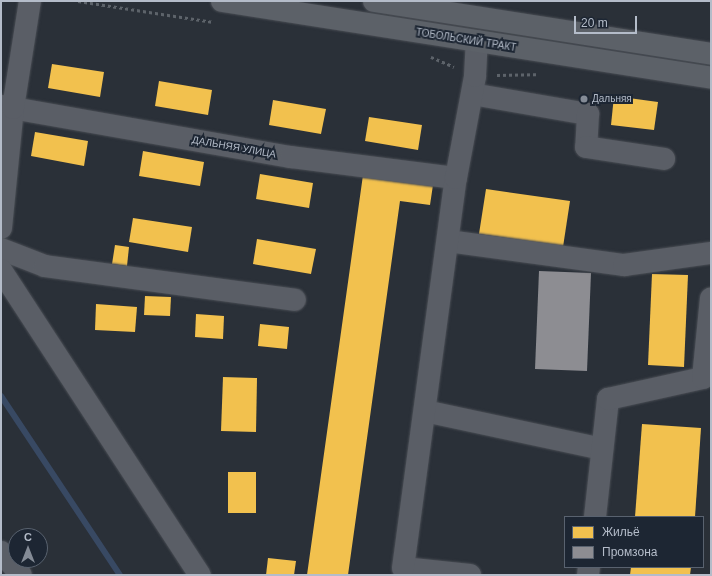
<!DOCTYPE html>
<meta charset="utf-8">
<style>
body{margin:0}
#map{position:relative;width:712px;height:576px;overflow:hidden;background:#2a3038;font-family:Helvetica,sans-serif}
div>[style]{position:absolute}
[style*='--x']{left:calc(var(--x)*1px);top:calc(var(--y)*1px);width:calc(var(--w)*1px);rotate:calc(var(--a)*1deg)}
.homes>*{inset:0;background:#f2c14e}
.industry>*{inset:0;background:#8d8d92}
.stream>*{height:6px;margin:-3px;padding:0 3px;transform-origin:3px;border-radius:3px;background:#384963}
.path>*{height:2.5px;margin-top:-1.25px;transform-origin:0;background:repeating-linear-gradient(90deg,#5d636a 0 3px,transparent 0 6px)}
.roads{filter:drop-shadow(0 0 1px #484c53) drop-shadow(0 0 1px #484c53)}
.minor>*{height:22px;margin:-11px;padding:0 11px;transform-origin:11px;border-radius:11px;background:#5a5e66}
.major>*{height:22px;margin:-11px;padding:0 11px;transform-origin:11px;border-radius:11px;background:#5c6168}
.dots>*{width:11px;height:11px;translate:-50% -50%;box-sizing:border-box;border:2px solid #1d2633;border-radius:50%}
span{translate:-50% -50%;white-space:nowrap;text-align:center;line-height:1.15;-webkit-text-stroke:4px #1d2633;paint-order:stroke}
.street-label{font-size:10px;color:#b4bcc9}
.poi-label{font-size:10px;color:#b4bcc9}
.left{translate:0 -50%;text-align:left}
.frame{position:absolute;inset:0;border:2px solid #b4bcc9;pointer-events:none}
.legend{position:absolute;left:564px;top:516px;width:140px;height:52px;box-sizing:border-box;background:#1d2633;border:1px solid #59626f;margin:0;padding:5px 7px;list-style:none;font-size:12px;color:#b4bcc9}
.legend li{display:flex;align-items:center;gap:8px;height:20px}
.legend b{width:20px;border:1px solid #59626f}
.north{position:absolute;left:8px;top:528px;width:40px;height:40px;box-sizing:border-box;background:#1d2633;border:1px solid #59626f;border-radius:50%;rotate:0deg;font-size:11px;font-weight:700;line-height:16px;text-align:center;color:#b4bcc9}
.north::after{content:'';display:block;margin:auto;width:14px;height:18px;background:#848b96;clip-path:polygon(50% 0,100% 100%,50% 72%,0 100%)}
.scale{position:absolute;left:574px;top:16px;width:63px;height:18px;box-sizing:border-box;border:2px solid #b4bcc9;border-top:0;padding-left:5px;font-size:12px;line-height:14px;white-space:nowrap;color:#b4bcc9;-webkit-text-stroke:3px #1d2633;paint-order:stroke}
</style>
<div id="map">
<div class="homes">
<div style="clip-path:polygon(52px 64px,104px 72px,100px 97px,48px 88px)"></div>
<div style="clip-path:polygon(159px 81px,212px 90px,208px 115px,155px 106px)"></div>
<div style="clip-path:polygon(614px 96px,658px 102px,654px 130px,611px 125px)"></div>
<div style="clip-path:polygon(273px 100px,326px 109px,321px 134px,269px 125px)"></div>
<div style="clip-path:polygon(369px 117px,422px 125px,418px 150px,365px 141px)"></div>
<div style="clip-path:polygon(35px 132px,88px 141px,84px 166px,31px 156px)"></div>
<div style="clip-path:polygon(143px 151px,204px 162px,200px 186px,139px 176px)"></div>
<div style="clip-path:polygon(260px 174px,313px 183px,309px 208px,256px 199px)"></div>
<div style="clip-path:polygon(363px 175px,433px 185px,430px 205px,400px 201px,348px 575px,307px 575px)"></div>
<div style="clip-path:polygon(486px 189px,570px 201px,563px 247px,479px 234px)"></div>
<div style="clip-path:polygon(133px 218px,192px 227px,188px 252px,129px 242px)"></div>
<div style="clip-path:polygon(257px 239px,316px 249px,311px 274px,253px 264px)"></div>
<div style="clip-path:polygon(115px 245px,129px 247px,127px 266px,112px 264px)"></div>
<div style="clip-path:polygon(652px 274px,688px 275px,684px 367px,648px 365px)"></div>
<div style="clip-path:polygon(145px 296px,171px 297px,170px 316px,144px 315px)"></div>
<div style="clip-path:polygon(96px 304px,137px 307px,135px 332px,95px 330px)"></div>
<div style="clip-path:polygon(196px 314px,224px 316px,223px 339px,195px 337px)"></div>
<div style="clip-path:polygon(260px 324px,289px 327px,287px 349px,258px 346px)"></div>
<div style="clip-path:polygon(223px 377px,257px 378px,256px 432px,221px 431px)"></div>
<div style="clip-path:polygon(642px 424px,701px 428px,695px 517px,635px 517px)"></div>
<div style="clip-path:polygon(228px 472px,256px 472px,256px 513px,228px 513px)"></div>
<div style="clip-path:polygon(268px 558px,296px 561px,294px 575px,266px 575px)"></div>
<div style="clip-path:polygon(631px 567px,691px 567px,690px 575px,630px 575px)"></div>
</div>
<div class="industry">
<div style="clip-path:polygon(539px 271px,591px 273px,587px 371px,535px 369px)"></div>
</div>
<div class="stream">
<div style="--x:1;--y:396;--w:215;--a:56.4"></div>
</div>
<div class="path">
<div style="--x:78;--y:1;--w:137;--a:8.8"></div>
<div style="--x:431;--y:57;--w:25;--a:23"></div>
<div style="--x:497;--y:75;--w:39;--a:-1"></div>
</div>
<div class="roads">
<div class="minor">
<div style="--x:472;--y:94;--w:118;--a:9.8"></div>
<div style="--x:588;--y:114;--w:33;--a:93"></div>
<div style="--x:586;--y:147;--w:79;--a:8.7"></div>
<div style="--x:1;--y:106;--w:294;--a:10"></div>
<div style="--x:291;--y:157;--w:166;--a:7.3"></div>
<div style="--x:1;--y:228;--w:121;--a:-84.3"></div>
<div style="--x:13;--y:108;--w:108;--a:-81"></div>
<div style="--x:448;--y:241;--w:178;--a:7.8"></div>
<div style="--x:624;--y:265;--w:88;--a:-7.9"></div>
<div style="--x:1;--y:249;--w:47;--a:21.1"></div>
<div style="--x:45;--y:266;--w:252;--a:7.7"></div>
<div style="--x:1;--y:270;--w:364;--a:56.9"></div>
<div style="--x:425;--y:411;--w:181;--a:12.1"></div>
<div style="--x:595;--y:517;--w:119;--a:-83.7"></div>
<div style="--x:608;--y:399;--w:97;--a:-12.5"></div>
<div style="--x:703;--y:378;--w:80;--a:-84.3"></div>
<div style="--x:1;--y:552;--w:30;--a:49"></div>
<div style="--x:470;--y:575;--w:67;--a:-174"></div>
<div style="--x:403;--y:568;--w:394;--a:-82.3"></div>
<div style="--x:456;--y:178;--w:104;--a:-79.4"></div>
<div style="--x:475;--y:76;--w:35;--a:-87"></div>
<div style="--x:588;--y:575;--w:8;--a:-83"></div>
</div>
<div class="major">
<div style="--x:222;--y:1;--w:495;--a:8.9"></div>
<div style="--x:374;--y:1;--w:341;--a:8.9"></div>
</div>
</div>
<div class="dots">
<div style="left:584px;top:99px;background:#848b96"></div>
</div>
<div class="street-label">
<span style="left:466px;top:40px;rotate:9deg">ТОБОЛЬСКИЙ ТРАКТ</span>
<span style="left:234px;top:147px;rotate:10deg">ДАЛЬНЯЯ УЛИЦА</span>
</div>
<div class="poi-label">
<span class="left" style="left:592px;top:99px">Дальняя</span>
</div>
<div class="frame"></div>
<ul class="legend">
<li><b style="height:11px;background:#f2c14e"></b>Жильё</li>
<li><b style="height:11px;background:#8d8d92"></b>Промзона</li>
</ul>
<div class="north">С</div>
<div class="scale">20 m</div>
</div>
